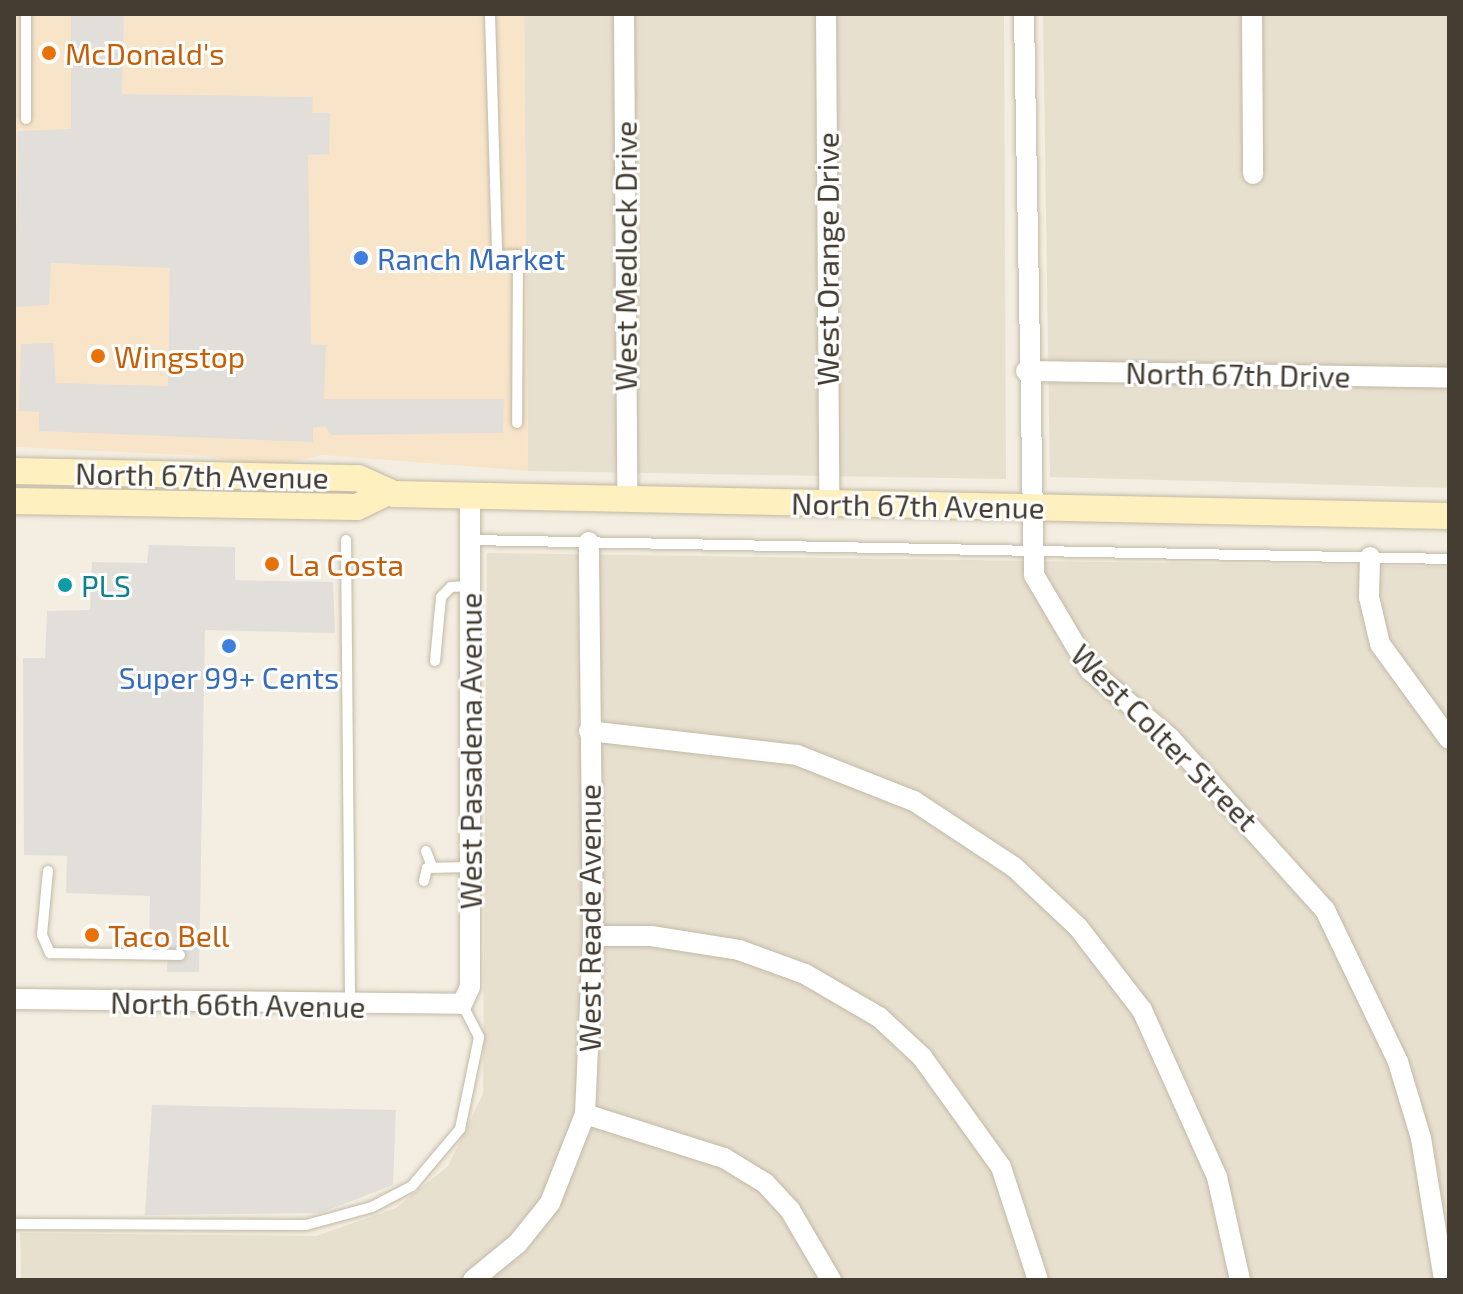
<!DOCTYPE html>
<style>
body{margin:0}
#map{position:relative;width:1463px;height:1294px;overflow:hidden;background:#f3eee1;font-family:"Exo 2",sans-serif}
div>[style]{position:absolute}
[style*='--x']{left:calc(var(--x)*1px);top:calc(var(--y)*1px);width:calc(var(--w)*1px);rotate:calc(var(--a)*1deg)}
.residential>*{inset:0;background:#e8e0cf}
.commercial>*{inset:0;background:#f8e5c9}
.parking>*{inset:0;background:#e2dfdb}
.roads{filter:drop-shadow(0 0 2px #c2b9a6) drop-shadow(0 0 2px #c2b9a6)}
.lane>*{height:10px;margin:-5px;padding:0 5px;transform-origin:5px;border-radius:5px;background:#fff}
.street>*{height:20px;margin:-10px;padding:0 10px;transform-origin:10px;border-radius:10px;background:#fff}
.secondary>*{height:26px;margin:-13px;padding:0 13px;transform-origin:13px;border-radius:13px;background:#fff0bf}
.dots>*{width:22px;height:22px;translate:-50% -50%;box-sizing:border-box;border:4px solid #fff;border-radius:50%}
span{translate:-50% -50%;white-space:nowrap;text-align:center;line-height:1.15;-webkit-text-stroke:6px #fff;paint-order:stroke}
.food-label{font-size:30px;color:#c56008}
.left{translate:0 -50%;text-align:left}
.street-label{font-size:30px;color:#453d32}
.shop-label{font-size:30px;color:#366cbe}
.culture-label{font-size:30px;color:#0d838f}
.frame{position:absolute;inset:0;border:16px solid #453d32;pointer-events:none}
</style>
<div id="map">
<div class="residential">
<div style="clip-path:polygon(524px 14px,1004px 14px,1006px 479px,528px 471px)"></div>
<div style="clip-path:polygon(1043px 14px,1449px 14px,1449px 488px,1050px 477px)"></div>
<div style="clip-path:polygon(487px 553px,1449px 567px,1449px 1280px,21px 1280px,20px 1233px,316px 1236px,396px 1208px,448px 1166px,483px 1094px)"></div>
</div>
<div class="commercial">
<div style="clip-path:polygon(14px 14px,524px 14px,528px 471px,322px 455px,271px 467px,205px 456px,14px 447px)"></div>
</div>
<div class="parking">
<div style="clip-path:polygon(71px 14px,124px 14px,122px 94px,313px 97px,312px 113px,330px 113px,329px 154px,308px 155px,311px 344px,326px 345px,324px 399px,504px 399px,503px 433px,331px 435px,325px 426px,313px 428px,313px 442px,39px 431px,39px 412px,19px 411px,21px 344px,53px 343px,56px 383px,168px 386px,170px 268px,51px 263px,49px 305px,15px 307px,18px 131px,71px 129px)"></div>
<div style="clip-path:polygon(149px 545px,235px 547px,235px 580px,333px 582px,335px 633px,205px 630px,199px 972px,167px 972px,168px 940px,149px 940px,150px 896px,66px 893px,67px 856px,24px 855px,23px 658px,45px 658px,47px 611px,90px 610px,92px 562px,147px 563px)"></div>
<div style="clip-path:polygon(152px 1105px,396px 1110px,393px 1185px,320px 1213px,145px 1215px)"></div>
</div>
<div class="roads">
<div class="lane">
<div style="--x:26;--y:14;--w:105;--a:90"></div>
<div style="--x:490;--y:14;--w:242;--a:88.3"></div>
<div style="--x:497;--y:256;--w:21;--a:-3"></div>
<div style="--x:518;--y:255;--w:168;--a:90.3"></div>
<div style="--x:346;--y:540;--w:465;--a:89.5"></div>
<div style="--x:470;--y:540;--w:979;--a:1.11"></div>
<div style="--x:435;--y:661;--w:64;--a:-84.6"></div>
<div style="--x:441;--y:597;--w:14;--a:-45"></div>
<div style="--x:451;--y:587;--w:19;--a:-3"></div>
<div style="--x:426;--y:851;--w:17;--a:69"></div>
<div style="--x:48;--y:871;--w:64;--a:95.4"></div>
<div style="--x:42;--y:935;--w:20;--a:66"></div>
<div style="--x:50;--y:953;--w:130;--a:0.9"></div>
<div style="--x:424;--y:881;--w:13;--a:-77"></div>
<div style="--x:427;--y:868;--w:43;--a:-1.3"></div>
<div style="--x:14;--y:1224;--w:292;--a:0.2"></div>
<div style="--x:306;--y:1225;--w:68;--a:-15.3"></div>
<div style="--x:372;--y:1207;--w:45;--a:-27.7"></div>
<div style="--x:412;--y:1186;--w:75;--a:-49.9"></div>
<div style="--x:460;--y:1129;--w:94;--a:-78.3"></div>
<div style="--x:479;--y:1037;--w:37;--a:-117"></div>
</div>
<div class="street">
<div style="--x:624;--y:14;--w:484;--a:89.6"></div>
<div style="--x:826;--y:14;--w:490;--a:89.6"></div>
<div style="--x:1024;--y:14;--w:561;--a:88.98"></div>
<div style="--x:1034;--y:575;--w:110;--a:59.5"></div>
<div style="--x:1090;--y:670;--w:106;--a:40.4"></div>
<div style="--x:1171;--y:739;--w:230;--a:48"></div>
<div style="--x:1325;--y:910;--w:169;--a:64.3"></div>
<div style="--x:1398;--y:1062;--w:79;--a:73.2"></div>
<div style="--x:1421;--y:1138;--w:144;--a:80.8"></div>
<div style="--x:1252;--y:14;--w:160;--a:89.6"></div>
<div style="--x:1026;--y:371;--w:423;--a:0.9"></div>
<div style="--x:1370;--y:557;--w:40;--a:91.4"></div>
<div style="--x:1369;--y:597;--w:48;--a:76.8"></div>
<div style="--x:1380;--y:644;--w:117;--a:54"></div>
<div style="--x:589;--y:731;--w:209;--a:6.6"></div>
<div style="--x:797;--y:755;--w:126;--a:21.5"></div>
<div style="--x:914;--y:801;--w:120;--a:33.4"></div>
<div style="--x:1014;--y:867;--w:88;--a:43.2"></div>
<div style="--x:1078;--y:927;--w:105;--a:52.4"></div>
<div style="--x:1142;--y:1010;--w:183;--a:65.8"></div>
<div style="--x:1217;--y:1177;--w:106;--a:77.4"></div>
<div style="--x:593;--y:936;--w:58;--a:0"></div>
<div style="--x:651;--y:936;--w:89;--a:9"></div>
<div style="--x:739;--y:950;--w:70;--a:20"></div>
<div style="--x:805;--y:974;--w:86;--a:30.2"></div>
<div style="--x:879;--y:1017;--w:59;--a:42.9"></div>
<div style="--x:922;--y:1057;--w:135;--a:54.3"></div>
<div style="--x:1001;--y:1167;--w:119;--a:71.9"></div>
<div style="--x:14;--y:999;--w:448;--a:0.6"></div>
<div style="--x:462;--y:1004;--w:19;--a:-65"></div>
<div style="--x:470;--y:987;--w:492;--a:-90"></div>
<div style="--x:585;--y:1114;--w:146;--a:17.6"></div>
<div style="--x:724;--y:1158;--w:48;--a:31.4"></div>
<div style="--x:765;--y:1183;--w:37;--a:47"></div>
<div style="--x:790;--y:1210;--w:81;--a:59.6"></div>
<div style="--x:473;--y:1280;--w:58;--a:-39.4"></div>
<div style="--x:518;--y:1243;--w:51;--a:-51.3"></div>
<div style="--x:550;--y:1203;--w:96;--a:-68.5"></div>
<div style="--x:585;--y:1114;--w:178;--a:-87.4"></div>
<div style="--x:593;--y:936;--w:394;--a:-90.6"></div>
</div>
<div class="secondary">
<div style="--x:14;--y:471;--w:344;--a:1.2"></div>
<div style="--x:358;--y:478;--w:39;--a:24"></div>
<div style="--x:394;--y:494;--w:1055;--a:1.19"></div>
<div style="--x:14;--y:501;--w:343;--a:1"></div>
<div style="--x:357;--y:507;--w:32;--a:-26"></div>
</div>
</div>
<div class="dots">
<div style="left:49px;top:53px;background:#e8710a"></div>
<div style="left:361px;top:258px;background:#3f7fe0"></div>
<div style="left:98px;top:356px;background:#e8710a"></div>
<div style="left:272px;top:564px;background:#e8710a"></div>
<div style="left:65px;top:585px;background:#0f9aa8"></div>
<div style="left:229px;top:646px;background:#3f7fe0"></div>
<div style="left:92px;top:935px;background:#e8710a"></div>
</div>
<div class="food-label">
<span class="left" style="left:65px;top:53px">McDonald's</span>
<span class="left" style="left:114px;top:356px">Wingstop</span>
<span class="left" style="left:288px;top:564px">La Costa</span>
<span class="left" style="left:108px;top:935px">Taco Bell</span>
</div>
<div class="street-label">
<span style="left:625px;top:256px;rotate:-90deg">West Medlock Drive</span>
<span style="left:827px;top:259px;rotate:-90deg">West Orange Drive</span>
<span style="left:1238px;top:374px;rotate:1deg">North 67th Drive</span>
<span style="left:202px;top:475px;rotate:1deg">North 67th Avenue</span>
<span style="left:918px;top:505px;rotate:1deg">North 67th Avenue</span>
<span style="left:1165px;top:737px;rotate:45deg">West Colter Street</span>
<span style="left:470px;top:751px;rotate:-90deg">West Pasadena Avenue</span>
<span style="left:589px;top:918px;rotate:-90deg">West Reade Avenue</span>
<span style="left:238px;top:1004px;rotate:1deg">North 66th Avenue</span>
</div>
<div class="shop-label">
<span class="left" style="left:377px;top:258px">Ranch Market</span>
<span style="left:229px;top:677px">Super 99+ Cents</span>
</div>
<div class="culture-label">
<span class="left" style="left:81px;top:585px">PLS</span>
</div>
<div class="frame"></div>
</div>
